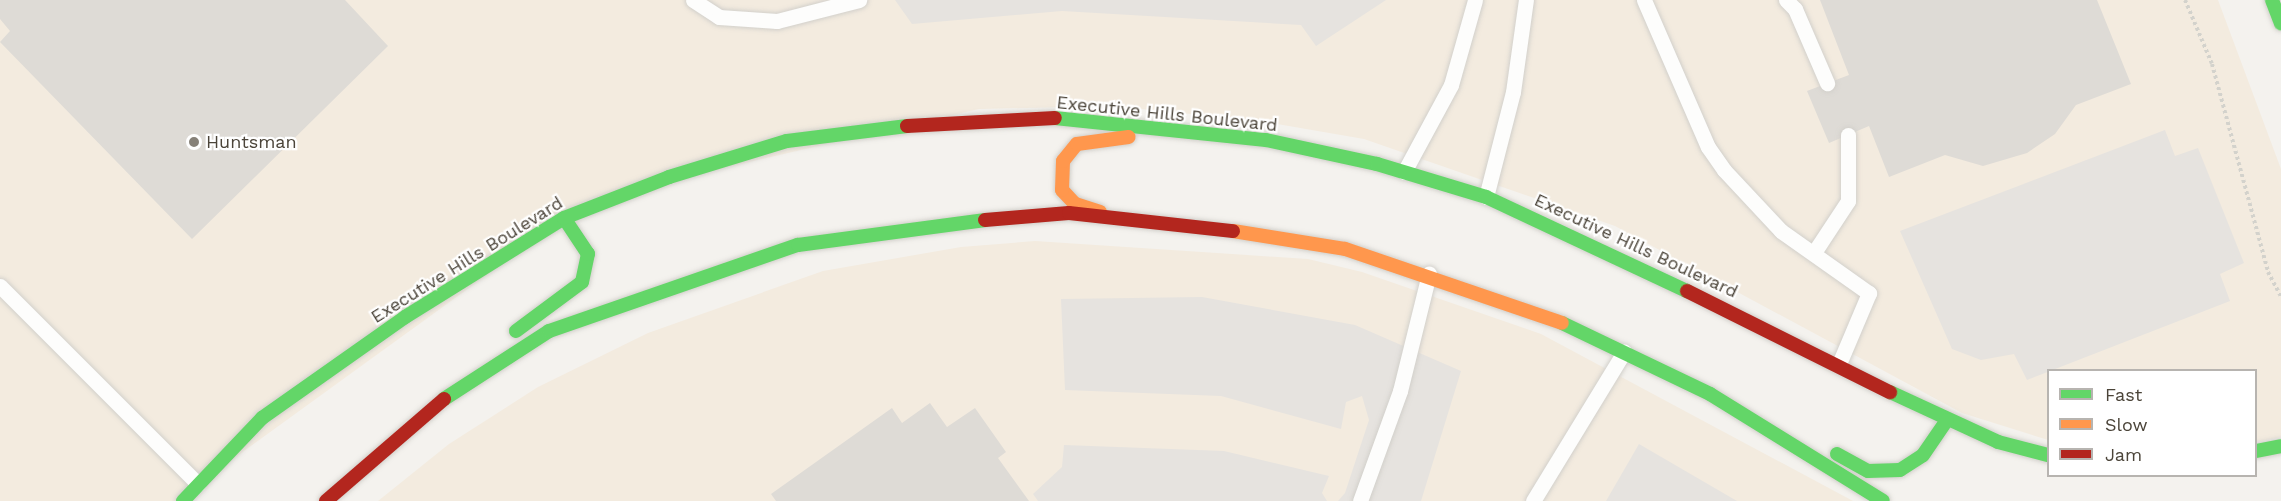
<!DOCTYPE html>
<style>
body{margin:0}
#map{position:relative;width:2281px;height:501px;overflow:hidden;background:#f4f2ee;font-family:"Work Sans",sans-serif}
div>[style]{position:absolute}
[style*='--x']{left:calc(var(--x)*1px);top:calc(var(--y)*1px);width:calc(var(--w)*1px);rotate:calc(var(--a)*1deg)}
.commercial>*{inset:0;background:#f3ebdf}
.parking>*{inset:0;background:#e6e3df}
.building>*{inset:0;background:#dedbd6}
.path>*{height:4px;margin-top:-2px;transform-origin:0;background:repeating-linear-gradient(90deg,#d3d2cc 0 3px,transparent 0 6px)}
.roads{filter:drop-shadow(0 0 2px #d2d0cb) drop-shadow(0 0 2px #d2d0cb)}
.lane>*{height:15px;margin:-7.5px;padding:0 7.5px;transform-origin:7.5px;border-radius:7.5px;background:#fdfdfc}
.fast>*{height:14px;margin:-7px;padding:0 7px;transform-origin:7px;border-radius:7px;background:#63d668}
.slow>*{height:14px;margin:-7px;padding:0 7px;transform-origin:7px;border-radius:7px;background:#ff974d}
.jam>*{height:14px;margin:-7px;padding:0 7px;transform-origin:7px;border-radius:7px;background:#b3261e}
.dots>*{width:16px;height:16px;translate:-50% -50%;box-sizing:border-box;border:3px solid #fff;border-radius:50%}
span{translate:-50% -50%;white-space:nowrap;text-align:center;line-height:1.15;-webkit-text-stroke:4.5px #fff;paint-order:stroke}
.street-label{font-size:18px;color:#4b4439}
.poi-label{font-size:18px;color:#4b4439}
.left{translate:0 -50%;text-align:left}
.legend{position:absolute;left:2047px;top:369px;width:210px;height:108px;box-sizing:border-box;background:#fff;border:2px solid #b7b4b0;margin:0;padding:8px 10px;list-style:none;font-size:18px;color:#4b4439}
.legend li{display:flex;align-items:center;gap:12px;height:30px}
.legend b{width:30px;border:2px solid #b7b4b0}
</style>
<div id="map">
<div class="commercial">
<div style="clip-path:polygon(0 0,2218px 0,2281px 169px,2281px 437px,2256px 442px,2256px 370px,2048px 370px,2048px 440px,1962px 413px,1615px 226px,1364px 139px,1260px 121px,1112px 106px,979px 109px,593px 198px,175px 501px,0 501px)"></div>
<div style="clip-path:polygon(1035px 241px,1308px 259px,1362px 272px,1541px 334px,1853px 501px,378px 501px,449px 444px,538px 387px,648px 333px,823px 271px,961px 247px)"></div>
</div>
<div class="parking">
<div style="clip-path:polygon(895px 0,1386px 0,1316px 46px,1301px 25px,1062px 11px,912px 24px)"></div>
<div style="clip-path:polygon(2165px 130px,2175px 156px,2198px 148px,2244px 263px,2220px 274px,2230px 301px,2027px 380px,2014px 354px,1981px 360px,1952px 349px,1900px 231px)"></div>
<div style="clip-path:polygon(1202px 297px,1355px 325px,1461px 371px,1421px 501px,1338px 501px,1345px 493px,1369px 420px,1362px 396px,1346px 402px,1341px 429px,1221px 396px,1065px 390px,1061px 299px)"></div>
<div style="clip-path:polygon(1639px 444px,1737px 501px,1606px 501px)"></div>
<div style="clip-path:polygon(1064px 445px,1224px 451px,1329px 476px,1322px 493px,1327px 501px,1038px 501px,1033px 494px,1062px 467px)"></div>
</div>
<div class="building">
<div style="clip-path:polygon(0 0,345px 0,388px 46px,192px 239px,0 42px,10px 31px,0 19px)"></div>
<div style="clip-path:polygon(1820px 0,2097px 0,2131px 84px,2076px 105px,2055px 134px,2027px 153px,1983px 166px,1945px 155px,1889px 177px,1869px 126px,1829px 143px,1807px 91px,1849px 75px)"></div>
<div style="clip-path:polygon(930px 403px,947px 427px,975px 408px,1006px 452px,998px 458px,1029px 501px,776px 501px,771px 494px,892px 408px,902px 423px)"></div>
</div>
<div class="path">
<div style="--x:2185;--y:0;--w:69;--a:67.1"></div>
<div style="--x:2212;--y:64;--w:215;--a:74.9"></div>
<div style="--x:2268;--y:272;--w:27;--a:62"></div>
</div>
<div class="roads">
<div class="lane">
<div style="--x:693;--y:0;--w:31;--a:33"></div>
<div style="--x:719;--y:17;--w:58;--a:3.9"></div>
<div style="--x:777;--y:21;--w:85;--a:-14.4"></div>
<div style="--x:1644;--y:0;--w:160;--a:66.5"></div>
<div style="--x:1708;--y:147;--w:28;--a:55"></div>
<div style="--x:1724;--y:170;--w:83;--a:46.9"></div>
<div style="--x:1781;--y:231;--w:108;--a:35.2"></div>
<div style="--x:1869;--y:293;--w:77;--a:112.9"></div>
<div style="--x:1786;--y:0;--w:13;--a:45"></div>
<div style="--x:1795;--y:9;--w:81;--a:66.6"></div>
<div style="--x:1404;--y:172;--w:99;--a:-61.6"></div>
<div style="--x:1451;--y:85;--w:88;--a:-74.2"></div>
<div style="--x:1486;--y:197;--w:108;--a:-75.6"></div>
<div style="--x:1513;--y:92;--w:93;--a:-82"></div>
<div style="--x:1815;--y:251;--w:60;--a:-56.6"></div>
<div style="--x:1848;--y:201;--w:66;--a:-90"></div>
<div style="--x:0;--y:286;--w:280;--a:45"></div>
<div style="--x:1360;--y:501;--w:117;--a:-70"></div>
<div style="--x:1400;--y:391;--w:121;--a:-76.1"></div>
<div style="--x:1533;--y:501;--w:175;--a:-58.6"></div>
</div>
<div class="fast">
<div style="--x:2272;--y:0;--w:25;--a:69"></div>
<div style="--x:1055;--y:118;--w:212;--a:6"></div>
<div style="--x:1266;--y:140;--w:114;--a:12.2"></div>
<div style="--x:1377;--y:164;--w:114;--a:16.8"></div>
<div style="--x:1486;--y:197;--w:222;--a:25.1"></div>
<div style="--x:1562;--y:323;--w:164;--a:25.6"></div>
<div style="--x:1710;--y:394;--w:203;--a:31.7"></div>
<div style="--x:516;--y:331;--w:82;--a:-36.6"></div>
<div style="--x:582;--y:282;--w:29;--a:-78"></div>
<div style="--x:588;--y:254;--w:43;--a:-123.7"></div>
<div style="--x:1890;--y:392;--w:119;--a:24.8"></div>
<div style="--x:1998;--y:442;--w:52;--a:14.6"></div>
<div style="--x:444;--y:399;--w:125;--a:-32.9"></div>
<div style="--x:549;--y:331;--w:263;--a:-19.1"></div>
<div style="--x:798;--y:245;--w:189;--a:-7.6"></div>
<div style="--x:2256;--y:451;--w:25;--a:-11"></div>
<div style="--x:1837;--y:454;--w:35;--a:29"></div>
<div style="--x:1868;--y:471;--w:32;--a:-2"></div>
<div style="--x:1900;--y:470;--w:27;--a:-33"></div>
<div style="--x:1923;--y:455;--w:42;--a:-55.6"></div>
<div style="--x:183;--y:501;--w:115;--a:-46.4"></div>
<div style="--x:262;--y:418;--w:175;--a:-35.2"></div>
<div style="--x:405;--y:317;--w:187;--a:-31.9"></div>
<div style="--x:564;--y:218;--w:113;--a:-21.3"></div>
<div style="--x:669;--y:177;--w:123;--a:-17"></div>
<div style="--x:787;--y:141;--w:121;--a:-7.1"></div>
</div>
<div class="slow">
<div style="--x:1100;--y:212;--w:26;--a:-162"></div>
<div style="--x:1075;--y:204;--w:19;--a:-133"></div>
<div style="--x:1062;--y:190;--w:29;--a:-88"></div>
<div style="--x:1063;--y:161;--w:22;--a:-51"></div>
<div style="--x:1077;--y:144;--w:52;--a:-7.7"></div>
<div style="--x:1233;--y:231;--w:113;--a:9.1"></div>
<div style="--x:1345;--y:249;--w:229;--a:18.8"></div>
</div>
<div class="jam">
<div style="--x:907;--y:126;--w:148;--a:-3.1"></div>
<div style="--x:985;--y:220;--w:84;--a:-4.8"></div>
<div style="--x:1069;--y:213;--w:165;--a:6.3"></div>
<div style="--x:1687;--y:291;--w:227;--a:26.5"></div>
<div style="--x:326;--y:501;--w:156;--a:-40.8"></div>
</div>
</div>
<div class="dots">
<div style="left:194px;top:142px;background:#868178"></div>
</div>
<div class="street-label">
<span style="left:1167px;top:114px;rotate:6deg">Executive Hills Boulevard</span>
<span style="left:1636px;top:246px;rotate:25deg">Executive Hills Boulevard</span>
<span style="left:467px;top:260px;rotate:-32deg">Executive Hills Boulevard</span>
</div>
<div class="poi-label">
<span class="left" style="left:206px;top:142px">Huntsman</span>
</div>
<ul class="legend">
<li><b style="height:8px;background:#63d668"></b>Fast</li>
<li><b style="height:8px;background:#ff974d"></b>Slow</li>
<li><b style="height:8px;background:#b3261e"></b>Jam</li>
</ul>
</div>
